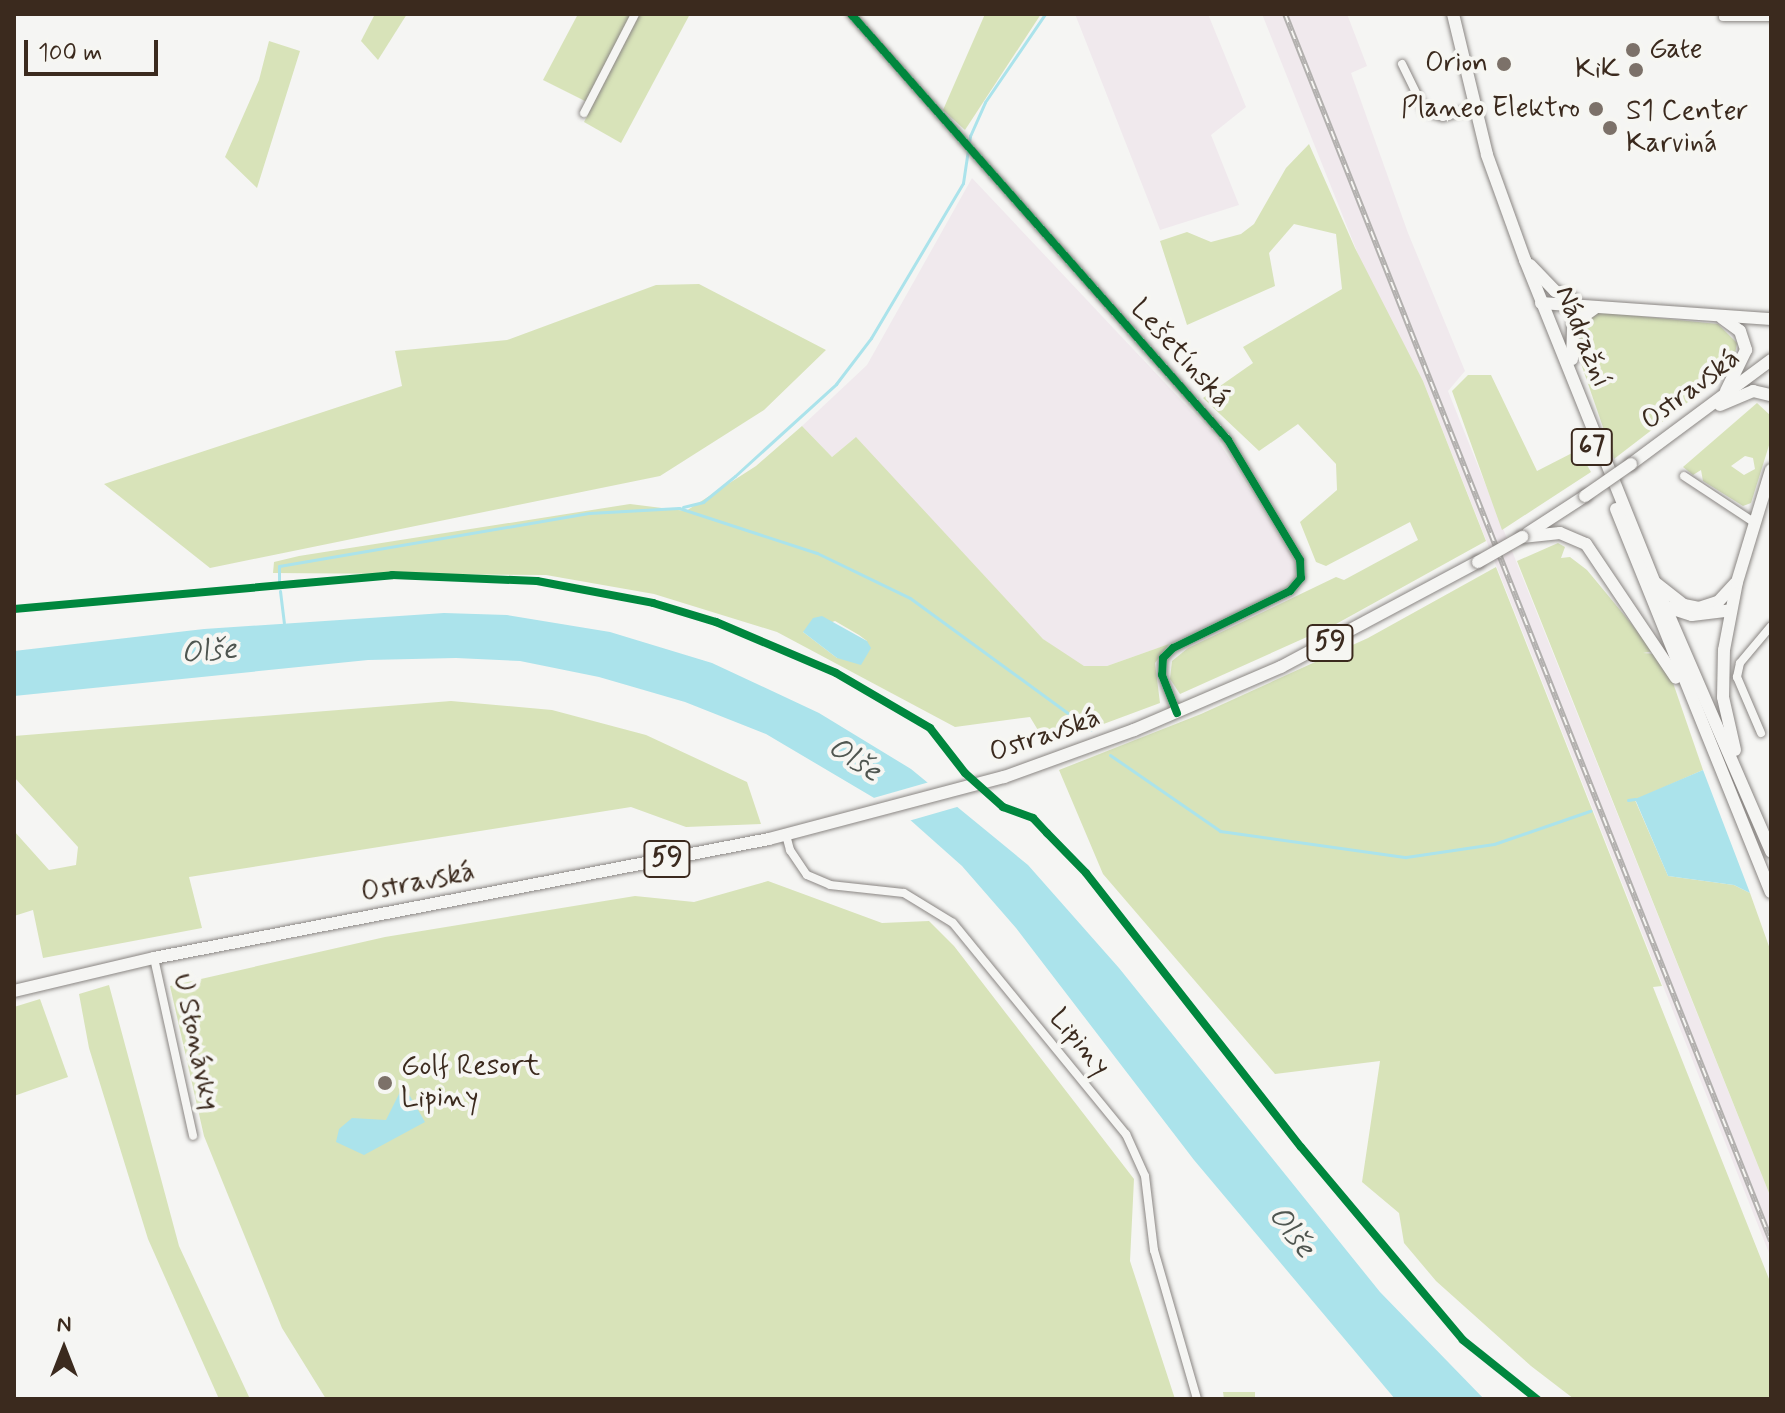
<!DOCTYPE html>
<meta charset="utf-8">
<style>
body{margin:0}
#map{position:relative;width:1785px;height:1413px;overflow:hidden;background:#f5f5f3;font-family:Mynerve,sans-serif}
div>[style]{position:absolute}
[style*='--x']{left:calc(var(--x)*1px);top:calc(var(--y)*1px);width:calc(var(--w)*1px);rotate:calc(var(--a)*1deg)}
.built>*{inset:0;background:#f0e9ed}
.green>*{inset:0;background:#d8e3b9}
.water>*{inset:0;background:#abe3eb}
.pier>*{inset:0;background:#f5f5f3}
.stream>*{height:3px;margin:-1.5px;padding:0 1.5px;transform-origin:1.5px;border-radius:1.5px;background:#abe3eb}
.roads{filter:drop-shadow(0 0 2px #8a8683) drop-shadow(0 0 2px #8a8683)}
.minor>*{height:8px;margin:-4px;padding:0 4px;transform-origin:4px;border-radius:4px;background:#f5f5f3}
.primary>*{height:12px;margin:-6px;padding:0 6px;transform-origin:6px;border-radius:6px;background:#f5f5f3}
.rail>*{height:6px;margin-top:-3px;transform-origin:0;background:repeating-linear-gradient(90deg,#f6f6f2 0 9px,#b2b0ae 0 18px);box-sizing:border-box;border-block:2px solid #b2b0ae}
.bridges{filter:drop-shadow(0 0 2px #8a8683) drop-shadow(0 0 2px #8a8683)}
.primary-bridge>*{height:12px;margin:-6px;padding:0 6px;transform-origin:6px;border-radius:6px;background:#f5f5f3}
.cycleway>*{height:8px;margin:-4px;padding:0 4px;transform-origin:4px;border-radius:4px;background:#00873e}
.dots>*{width:22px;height:22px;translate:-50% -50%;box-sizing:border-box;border:4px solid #f6f6f2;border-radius:50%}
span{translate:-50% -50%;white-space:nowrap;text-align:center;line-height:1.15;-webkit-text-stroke:8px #f6f6f2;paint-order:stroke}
.shield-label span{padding:2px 6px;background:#f6f6f2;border:2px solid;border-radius:6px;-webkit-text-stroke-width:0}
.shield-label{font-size:26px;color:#3b2a1e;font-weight:700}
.poi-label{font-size:28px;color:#3b2a1e}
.left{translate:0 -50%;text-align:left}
.right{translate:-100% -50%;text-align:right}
.street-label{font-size:28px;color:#3b2a1e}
.water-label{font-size:30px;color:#4f5650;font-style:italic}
.frame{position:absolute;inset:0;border:16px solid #3b2a1e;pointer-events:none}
.north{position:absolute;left:24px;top:1309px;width:80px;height:80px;-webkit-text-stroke:6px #f6f6f2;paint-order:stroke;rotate:0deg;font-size:22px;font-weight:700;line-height:32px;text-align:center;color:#3b2a1e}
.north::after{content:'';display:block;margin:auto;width:28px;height:36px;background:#3b2a1e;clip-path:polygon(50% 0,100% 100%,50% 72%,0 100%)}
.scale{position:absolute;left:24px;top:40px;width:134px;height:36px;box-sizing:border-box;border:4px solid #3b2a1e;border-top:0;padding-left:10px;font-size:24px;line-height:28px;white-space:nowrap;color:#3b2a1e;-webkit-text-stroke:6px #f6f6f2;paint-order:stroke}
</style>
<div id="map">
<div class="built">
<div style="clip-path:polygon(1075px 14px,1208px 14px,1246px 107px,1211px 135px,1239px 205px,1160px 230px)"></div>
<div style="clip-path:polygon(1262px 14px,1347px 14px,1367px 66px,1351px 73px,1408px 233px,1465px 371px,1448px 391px,1771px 1198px,1771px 1258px,1423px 381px,1366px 274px)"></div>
<div style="clip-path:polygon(972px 178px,1215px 436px,1296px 563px,1294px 576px,1277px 593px,1169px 644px,1107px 666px,1080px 666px,1043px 639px,855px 438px,832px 457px,802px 426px,867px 365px)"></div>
</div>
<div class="green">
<div style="clip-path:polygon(375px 14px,407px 14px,378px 60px,361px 41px)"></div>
<div style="clip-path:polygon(578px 14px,632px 14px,587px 102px,543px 80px)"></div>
<div style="clip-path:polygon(639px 14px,690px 14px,621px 143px,584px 122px)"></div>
<div style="clip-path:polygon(985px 14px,1041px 14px,965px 130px,943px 110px)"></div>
<div style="clip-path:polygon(269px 41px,300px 51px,257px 188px,225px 157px,259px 80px)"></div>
<div style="clip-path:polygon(1309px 144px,1355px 248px,1423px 381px,1486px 541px,1336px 624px,1180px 694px,1170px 679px,1172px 661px,1188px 648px,1336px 577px,1344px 580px,1418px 540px,1410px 522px,1326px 566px,1316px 562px,1300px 522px,1337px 490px,1336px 464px,1298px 424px,1259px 451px,1203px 398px,1253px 363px,1243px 347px,1342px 289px,1336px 234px,1294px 224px,1269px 253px,1275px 286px,1187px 325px,1160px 241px,1187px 232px,1211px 242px,1241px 234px,1254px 224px,1286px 168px)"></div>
<div style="clip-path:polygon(699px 284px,826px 350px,764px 410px,660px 476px,210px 568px,104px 484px,402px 386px,395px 351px,507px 340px,656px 285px)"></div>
<div style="clip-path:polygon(1598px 312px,1718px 324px,1737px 343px,1734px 360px,1718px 379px,1614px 459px,1576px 349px,1581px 321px)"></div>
<div style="clip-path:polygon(1468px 375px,1491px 375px,1537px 471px,1578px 450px,1591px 472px,1502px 530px,1452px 391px)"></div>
<div style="clip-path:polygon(evenodd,1757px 403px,1771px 416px,1771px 439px,1751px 503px,1743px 506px,1703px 481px,1701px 470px,1693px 475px,1683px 467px,1757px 403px,1745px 456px,1753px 458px,1755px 469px,1744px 475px,1731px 466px,1745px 456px)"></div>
<div style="clip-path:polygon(evenodd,802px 426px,832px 457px,856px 437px,1043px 639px,1084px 666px,1107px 666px,1169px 644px,1155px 663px,1160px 703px,1047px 745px,1030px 717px,955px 727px,777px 632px,654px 594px,546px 575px,273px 573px,274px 562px,299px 556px,630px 504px,686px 511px,756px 466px,802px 426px,835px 621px,859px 635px,867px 641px,837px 658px,803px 632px,835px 621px)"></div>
<div style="clip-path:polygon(1558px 543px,1565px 547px,1561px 558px,1570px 557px,1587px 570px,1654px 651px,1643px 653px,1655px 654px,1670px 674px,1703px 770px,1635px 800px,1668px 876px,1734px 885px,1750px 893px,1771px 952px,1771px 1198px,1517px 561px)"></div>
<div style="clip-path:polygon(1496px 567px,1662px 986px,1653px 987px,1771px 1284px,1771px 1399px,1574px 1399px,1531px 1366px,1436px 1281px,1404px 1243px,1399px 1213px,1362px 1182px,1380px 1061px,1275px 1074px,1103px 874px,1059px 770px,1201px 714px,1368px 638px)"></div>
<div style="clip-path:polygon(451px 701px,552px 710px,646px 735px,747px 782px,761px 824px,686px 827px,631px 807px,189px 877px,202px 928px,43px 958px,33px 910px,14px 916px,14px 831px,49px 870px,76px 865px,78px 847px,14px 777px,14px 736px)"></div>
<div style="clip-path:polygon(768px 881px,882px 923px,929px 921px,954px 946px,1134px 1179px,1130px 1261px,1175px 1399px,326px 1399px,282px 1328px,204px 1136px,170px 986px,385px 937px,635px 896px,694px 902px)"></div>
<div style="clip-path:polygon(109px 985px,179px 1246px,250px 1399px,219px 1399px,148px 1239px,89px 1048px,79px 994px)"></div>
<div style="clip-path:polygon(40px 999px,68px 1077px,14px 1096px,14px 1007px)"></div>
<div style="clip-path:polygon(1223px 1392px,1255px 1392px,1255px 1399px,1224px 1399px)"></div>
</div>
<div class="water">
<div style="clip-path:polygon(444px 613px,507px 615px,610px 632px,712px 663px,819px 713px,911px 769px,1028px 865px,1119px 968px,1380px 1292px,1484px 1399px,1395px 1399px,1194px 1160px,1016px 928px,962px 866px,908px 818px,766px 734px,685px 702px,599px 677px,520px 661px,456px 658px,368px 660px,14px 696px,14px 651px,204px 629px)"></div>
<div style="clip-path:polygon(822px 616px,867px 641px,871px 648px,861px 665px,837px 658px,803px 632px,813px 618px)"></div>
<div style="clip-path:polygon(1703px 770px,1750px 893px,1734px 885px,1668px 876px,1635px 799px)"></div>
<div style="clip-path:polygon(400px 1092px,410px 1096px,425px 1122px,364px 1155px,336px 1142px,339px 1129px,352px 1118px,386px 1120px)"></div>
</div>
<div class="pier">
<div style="clip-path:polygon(933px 781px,964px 805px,905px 822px,870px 799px)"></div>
</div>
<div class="stream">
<div style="--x:683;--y:507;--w:21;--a:-14"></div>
<div style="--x:703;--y:502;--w:41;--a:-39.1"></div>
<div style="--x:735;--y:476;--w:137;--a:-42.3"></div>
<div style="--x:836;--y:384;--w:58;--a:-52.7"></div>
<div style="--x:871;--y:338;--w:180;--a:-59.3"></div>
<div style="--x:963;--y:183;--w:48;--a:-81.5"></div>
<div style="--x:970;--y:136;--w:37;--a:-66"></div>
<div style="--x:985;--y:102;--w:107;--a:-55.7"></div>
<div style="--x:279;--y:581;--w:15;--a:-90"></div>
<div style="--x:279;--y:566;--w:314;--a:-9.7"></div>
<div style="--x:589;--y:513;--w:90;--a:-3.2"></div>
<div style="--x:679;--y:508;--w:145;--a:18.1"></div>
<div style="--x:817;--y:553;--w:103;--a:25.8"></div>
<div style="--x:910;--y:598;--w:224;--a:36.1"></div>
<div style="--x:280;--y:591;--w:32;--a:83"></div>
<div style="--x:1110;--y:755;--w:134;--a:34.6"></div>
<div style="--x:1220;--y:831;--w:188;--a:8"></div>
<div style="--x:1406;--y:857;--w:89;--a:-8.4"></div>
<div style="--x:1494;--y:844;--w:102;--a:-19"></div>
<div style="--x:1628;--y:800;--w:7;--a:-8"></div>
</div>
<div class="roads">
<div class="minor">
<div style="--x:851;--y:14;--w:569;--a:48.49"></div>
<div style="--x:1228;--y:440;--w:140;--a:59"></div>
<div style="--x:1300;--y:560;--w:18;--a:87"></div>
<div style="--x:1301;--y:578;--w:17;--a:130"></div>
<div style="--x:1290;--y:591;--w:130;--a:154"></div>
<div style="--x:1173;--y:648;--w:14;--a:135"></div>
<div style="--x:1163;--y:658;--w:17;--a:93"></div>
<div style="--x:1162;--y:675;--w:41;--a:68.5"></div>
<div style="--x:1723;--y:17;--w:48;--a:0"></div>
<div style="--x:1402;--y:64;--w:52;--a:63.9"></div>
<div style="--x:1425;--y:111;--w:19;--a:18"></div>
<div style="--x:1443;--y:117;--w:32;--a:-16"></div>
<div style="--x:584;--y:113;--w:111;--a:-62.7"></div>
<div style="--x:1684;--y:476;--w:85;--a:33.5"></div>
<div style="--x:1761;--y:733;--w:61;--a:-113.2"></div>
<div style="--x:1737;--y:677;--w:14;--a:-78"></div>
<div style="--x:1740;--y:663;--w:48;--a:-50"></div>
<div style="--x:786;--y:835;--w:16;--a:75"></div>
<div style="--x:790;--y:850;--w:30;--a:56"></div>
<div style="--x:807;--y:875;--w:25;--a:23"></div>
<div style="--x:830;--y:885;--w:74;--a:6.2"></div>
<div style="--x:904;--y:893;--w:57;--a:31.5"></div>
<div style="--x:953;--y:923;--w:273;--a:50.7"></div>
<div style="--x:1126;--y:1134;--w:46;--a:65.7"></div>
<div style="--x:1145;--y:1176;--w:75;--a:83.1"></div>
<div style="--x:1154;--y:1250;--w:155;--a:73.9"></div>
<div style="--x:154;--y:958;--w:182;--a:77.6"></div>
</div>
<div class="primary">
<div style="--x:1453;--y:14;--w:145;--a:76.4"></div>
<div style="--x:1487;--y:155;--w:112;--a:70.1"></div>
<div style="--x:1525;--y:260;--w:346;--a:68.1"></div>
<div style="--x:1654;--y:581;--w:295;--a:66.6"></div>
<div style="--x:1530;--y:265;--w:36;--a:46"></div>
<div style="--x:1555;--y:291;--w:21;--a:25"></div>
<div style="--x:1541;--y:303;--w:231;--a:4"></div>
<div style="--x:1722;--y:318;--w:22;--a:36"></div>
<div style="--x:1740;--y:331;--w:20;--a:72"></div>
<div style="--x:1746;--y:350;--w:46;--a:116"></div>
<div style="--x:1572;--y:359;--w:35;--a:-88"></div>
<div style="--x:1573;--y:324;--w:29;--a:-36"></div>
<div style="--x:1720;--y:405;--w:36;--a:-23"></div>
<div style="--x:1753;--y:391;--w:18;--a:13"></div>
<div style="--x:1631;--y:464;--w:174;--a:-36.6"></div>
<div style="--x:1616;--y:509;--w:413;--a:68"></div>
<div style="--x:1528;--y:533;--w:68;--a:-33"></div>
<div style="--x:1522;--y:537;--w:38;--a:-6"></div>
<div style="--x:1560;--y:533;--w:28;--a:23"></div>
<div style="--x:1586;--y:544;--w:161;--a:56.1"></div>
<div style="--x:1657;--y:584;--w:34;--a:38"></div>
<div style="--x:1684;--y:605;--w:15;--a:11"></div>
<div style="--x:1699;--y:608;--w:20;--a:-18"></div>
<div style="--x:1718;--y:602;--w:25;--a:-47"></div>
<div style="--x:1664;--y:606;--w:29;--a:18"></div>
<div style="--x:1692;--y:615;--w:39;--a:-7"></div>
<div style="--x:1735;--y:750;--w:54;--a:-102.8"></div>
<div style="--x:1723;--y:697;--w:47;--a:-88.8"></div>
<div style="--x:1724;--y:650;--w:69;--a:-79.2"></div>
<div style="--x:1737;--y:582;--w:117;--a:-73.1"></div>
<div style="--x:14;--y:991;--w:144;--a:-13.3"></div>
<div style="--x:154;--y:958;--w:626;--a:-10.95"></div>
<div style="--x:769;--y:839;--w:243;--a:-14.8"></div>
<div style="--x:1004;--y:777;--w:138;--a:-19.9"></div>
<div style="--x:1134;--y:730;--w:160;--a:-23.2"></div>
<div style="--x:1281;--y:667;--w:223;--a:-28.1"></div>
</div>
</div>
<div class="rail">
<div style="--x:1285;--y:14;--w:1320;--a:68.39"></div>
</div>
<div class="bridges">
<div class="primary-bridge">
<div style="--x:1585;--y:496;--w:56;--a:-34.8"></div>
<div style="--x:1478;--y:562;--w:51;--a:-29.6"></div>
</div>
</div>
<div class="cycleway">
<div style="--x:851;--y:14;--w:569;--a:48.49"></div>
<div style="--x:1228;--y:440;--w:140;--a:59"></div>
<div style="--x:1300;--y:560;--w:18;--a:87"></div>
<div style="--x:1301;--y:578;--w:17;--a:130"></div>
<div style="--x:1290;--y:591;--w:130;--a:154"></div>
<div style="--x:1173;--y:648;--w:14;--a:135"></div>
<div style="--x:1163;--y:658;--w:17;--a:93"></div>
<div style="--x:1162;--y:675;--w:41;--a:68.5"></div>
<div style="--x:14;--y:609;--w:380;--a:-5.1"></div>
<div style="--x:392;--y:575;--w:145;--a:2.4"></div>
<div style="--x:537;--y:581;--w:118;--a:10.7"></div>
<div style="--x:653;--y:603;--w:66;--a:16.8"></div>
<div style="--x:716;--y:622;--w:130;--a:23"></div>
<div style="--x:836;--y:673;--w:109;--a:30.3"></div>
<div style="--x:930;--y:728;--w:57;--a:52.1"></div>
<div style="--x:965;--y:773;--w:51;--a:41.8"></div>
<div style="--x:1003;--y:807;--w:32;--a:20"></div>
<div style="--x:1033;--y:818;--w:21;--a:47"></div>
<div style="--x:1047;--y:833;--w:56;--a:45.7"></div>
<div style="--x:1086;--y:873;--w:348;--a:51.9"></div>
<div style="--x:1301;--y:1147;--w:252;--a:50"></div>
<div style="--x:1463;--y:1340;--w:95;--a:38.6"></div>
</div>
<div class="dots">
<div style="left:1633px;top:50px;background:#7c7169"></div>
<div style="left:1504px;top:64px;background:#7c7169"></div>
<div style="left:1636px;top:70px;background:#7c7169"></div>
<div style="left:1596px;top:109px;background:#7c7169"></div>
<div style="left:1610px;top:128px;background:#7c7169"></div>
<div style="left:385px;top:1083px;background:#7c7169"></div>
</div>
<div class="shield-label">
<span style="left:1592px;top:447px">67</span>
<span style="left:1330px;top:643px">59</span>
<span style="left:667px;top:859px">59</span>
</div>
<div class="poi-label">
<span class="left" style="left:1649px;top:50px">Gate</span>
<span class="right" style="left:1488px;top:64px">Orion</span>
<span class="right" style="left:1620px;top:70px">KiK</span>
<span class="right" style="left:1580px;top:109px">Planeo Elektro</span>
<span class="left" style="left:1626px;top:128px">S1 Center<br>Karviná</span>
<span class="left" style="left:401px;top:1083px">Golf Resort<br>Lipiny</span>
</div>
<div class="street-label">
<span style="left:1582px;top:337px;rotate:68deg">Nádražní</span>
<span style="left:1180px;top:354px;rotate:48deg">Lešetínská</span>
<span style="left:1691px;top:390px;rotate:-37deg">Ostravská</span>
<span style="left:1045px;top:736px;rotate:-19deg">Ostravská</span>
<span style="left:418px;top:883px;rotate:-11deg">Ostravská</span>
<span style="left:195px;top:1042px;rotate:78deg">U Stonávky</span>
<span style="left:1079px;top:1043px;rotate:50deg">Lipiny</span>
</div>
<div class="water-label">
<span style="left:209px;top:652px;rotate:-5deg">Olše</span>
<span style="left:854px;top:760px;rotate:33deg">Olše</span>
<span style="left:1291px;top:1232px;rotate:52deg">Olše</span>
</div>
<div class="frame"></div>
<div class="north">N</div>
<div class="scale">100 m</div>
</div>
